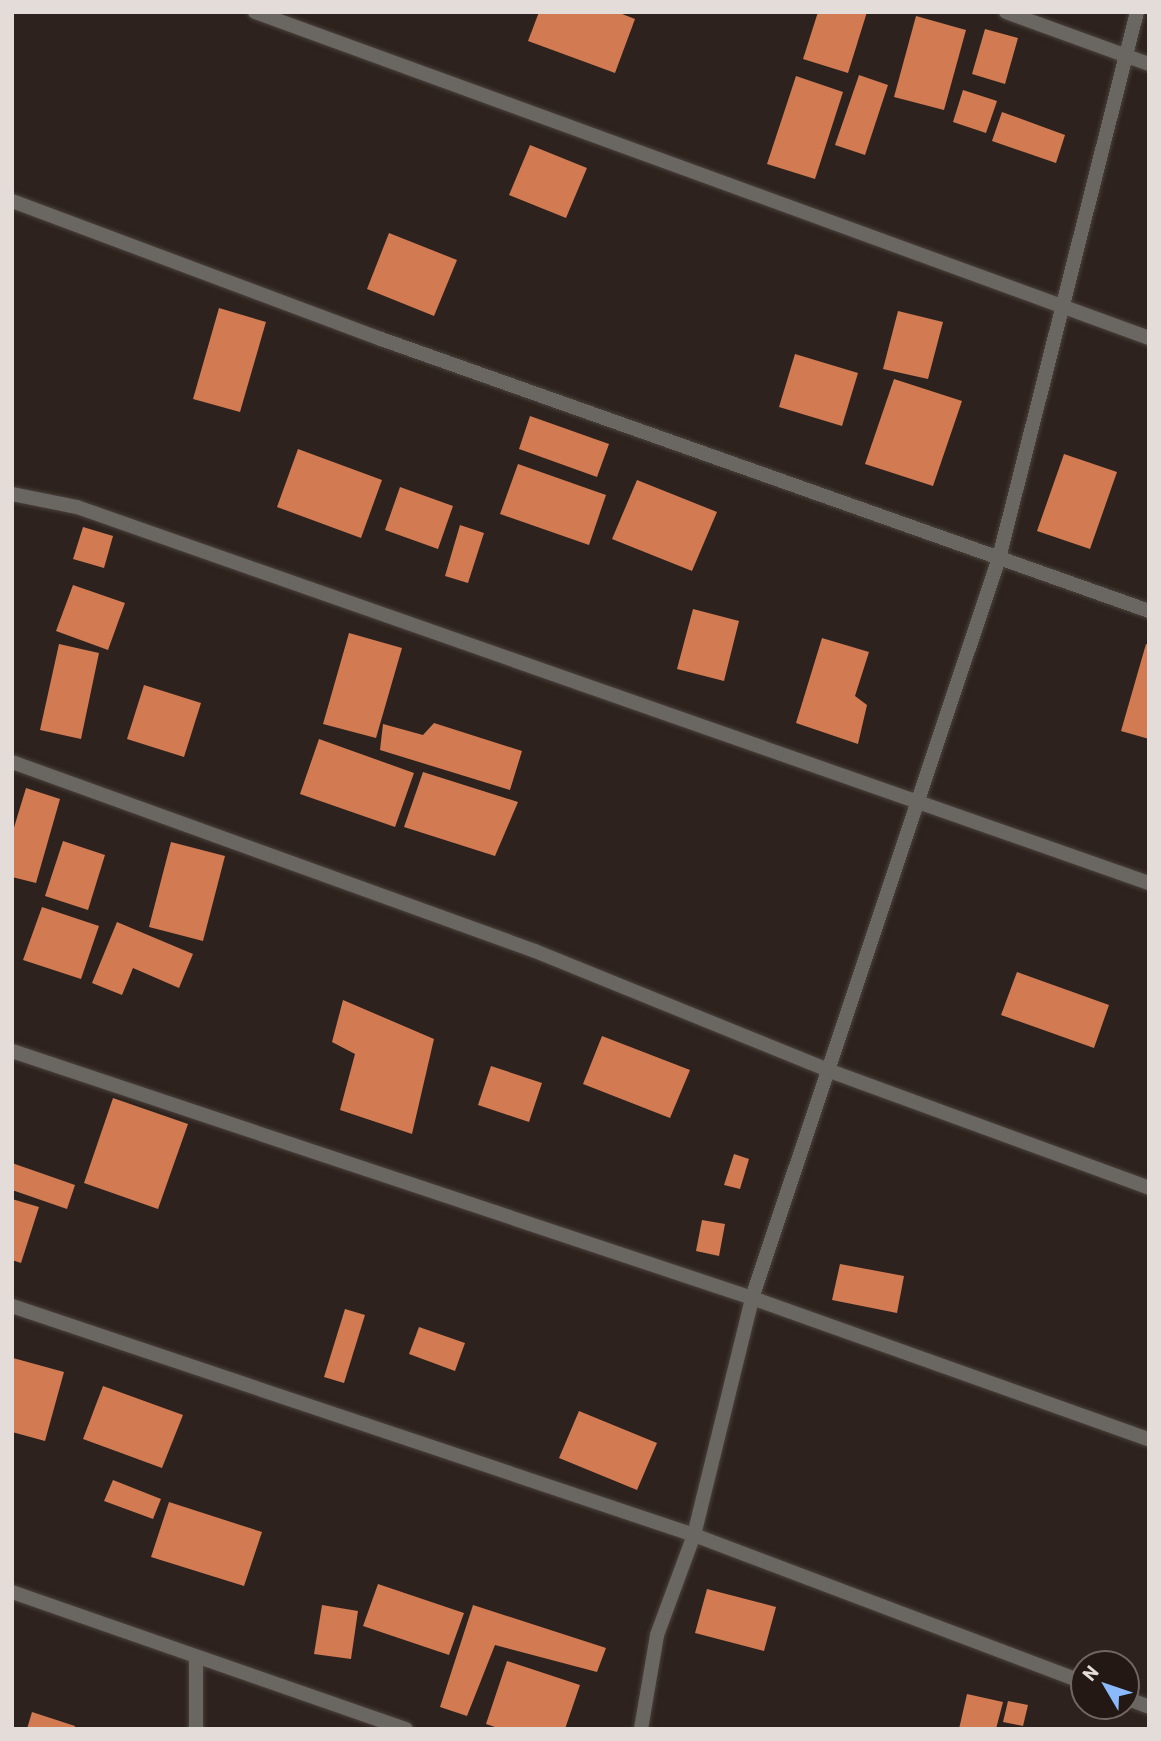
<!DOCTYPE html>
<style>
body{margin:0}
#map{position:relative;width:1161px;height:1741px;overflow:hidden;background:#2d221d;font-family:Barlow,sans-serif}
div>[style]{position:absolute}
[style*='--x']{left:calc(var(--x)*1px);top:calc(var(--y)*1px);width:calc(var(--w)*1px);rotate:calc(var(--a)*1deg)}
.building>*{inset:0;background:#d27b53}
.roads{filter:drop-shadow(0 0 2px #4a403b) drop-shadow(0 0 2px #4a403b)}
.street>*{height:14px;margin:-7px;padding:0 7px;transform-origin:7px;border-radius:7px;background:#6a6762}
span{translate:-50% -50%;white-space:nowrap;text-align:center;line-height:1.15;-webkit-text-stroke:7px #231813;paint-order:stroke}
.frame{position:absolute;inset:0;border:14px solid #e4dcd8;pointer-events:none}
.north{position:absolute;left:1070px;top:1650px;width:70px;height:70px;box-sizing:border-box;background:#231813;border:2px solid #706662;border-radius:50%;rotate:309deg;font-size:19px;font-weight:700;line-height:28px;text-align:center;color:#e4dcd8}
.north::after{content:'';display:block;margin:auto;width:24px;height:32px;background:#8abafc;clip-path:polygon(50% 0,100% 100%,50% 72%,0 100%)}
</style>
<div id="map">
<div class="building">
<div style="clip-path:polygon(539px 12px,617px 12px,635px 19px,615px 73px,528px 41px)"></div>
<div style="clip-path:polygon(818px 12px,867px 12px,848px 73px,803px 59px)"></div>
<div style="clip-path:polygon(916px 16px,966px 30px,944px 110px,894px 97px)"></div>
<div style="clip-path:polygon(985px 29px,1018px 38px,1005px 84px,972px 74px)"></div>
<div style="clip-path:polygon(859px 75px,888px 85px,865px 155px,835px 145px)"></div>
<div style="clip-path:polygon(796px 76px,843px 92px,815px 179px,767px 164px)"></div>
<div style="clip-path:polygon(963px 90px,997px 101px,986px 133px,953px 122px)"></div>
<div style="clip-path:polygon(1002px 112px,1065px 135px,1056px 163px,992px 141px)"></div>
<div style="clip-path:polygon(530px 145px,587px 168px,566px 218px,509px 195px)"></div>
<div style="clip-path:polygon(389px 233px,457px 260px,434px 316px,367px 289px)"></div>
<div style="clip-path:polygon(219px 308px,266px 322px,240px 412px,193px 399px)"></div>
<div style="clip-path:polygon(898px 311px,943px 322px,928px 379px,883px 369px)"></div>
<div style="clip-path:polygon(795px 354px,858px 373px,842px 426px,779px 407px)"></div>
<div style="clip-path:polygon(894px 379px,962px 401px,933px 486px,865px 464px)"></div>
<div style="clip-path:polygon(530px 416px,609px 444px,597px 477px,519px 449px)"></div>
<div style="clip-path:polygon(298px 449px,382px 480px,361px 538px,277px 507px)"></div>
<div style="clip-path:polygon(1064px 454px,1117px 472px,1090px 549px,1037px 531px)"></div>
<div style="clip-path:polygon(518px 464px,606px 495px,589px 545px,500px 514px)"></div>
<div style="clip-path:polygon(637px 480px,717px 512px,692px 571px,612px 539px)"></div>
<div style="clip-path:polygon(400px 487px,453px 506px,438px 549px,385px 530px)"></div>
<div style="clip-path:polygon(460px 525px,484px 533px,468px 583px,445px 576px)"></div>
<div style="clip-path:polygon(83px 527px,113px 536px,104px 568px,73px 559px)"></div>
<div style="clip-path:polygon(73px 585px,125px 603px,108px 650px,56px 631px)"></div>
<div style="clip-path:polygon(693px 609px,739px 621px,724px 681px,677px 669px)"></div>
<div style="clip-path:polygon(349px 633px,402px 648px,376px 738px,323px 724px)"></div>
<div style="clip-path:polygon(822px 638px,869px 652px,855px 696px,867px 705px,858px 744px,796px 723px)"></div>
<div style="clip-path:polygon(59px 644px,99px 653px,81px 739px,40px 730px)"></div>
<div style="clip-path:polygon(1146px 644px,1149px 645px,1149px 739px,1121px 731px)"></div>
<div style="clip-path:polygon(144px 685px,201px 703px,184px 757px,127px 739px)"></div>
<div style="clip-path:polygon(434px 723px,522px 751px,510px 790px,380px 750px,383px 724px,423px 735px)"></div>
<div style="clip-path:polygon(319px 739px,414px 773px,395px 827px,300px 794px)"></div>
<div style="clip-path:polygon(423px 772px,518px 802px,495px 856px,404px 827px)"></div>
<div style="clip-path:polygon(26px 788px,60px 799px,36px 883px,12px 877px,12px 834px)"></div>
<div style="clip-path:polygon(63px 841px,105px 855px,88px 910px,45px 896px)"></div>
<div style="clip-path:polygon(171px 842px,225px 856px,203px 941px,149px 927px)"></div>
<div style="clip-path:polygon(42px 907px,99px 926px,81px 979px,23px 960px)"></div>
<div style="clip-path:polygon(117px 922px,193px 954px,179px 988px,133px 968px,122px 995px,92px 983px)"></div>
<div style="clip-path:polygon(1017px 972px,1109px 1005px,1094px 1048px,1001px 1015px)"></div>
<div style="clip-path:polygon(343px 1000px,434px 1039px,412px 1134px,340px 1110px,355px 1054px,332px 1042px)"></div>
<div style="clip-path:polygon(602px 1036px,690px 1070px,670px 1118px,583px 1084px)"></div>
<div style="clip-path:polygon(491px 1066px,542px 1083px,529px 1122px,478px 1105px)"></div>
<div style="clip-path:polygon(113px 1098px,188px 1124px,158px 1209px,84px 1183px)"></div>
<div style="clip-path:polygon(734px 1154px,749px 1159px,740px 1189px,724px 1185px)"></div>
<div style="clip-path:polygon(12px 1163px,75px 1185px,67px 1209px,12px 1190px)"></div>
<div style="clip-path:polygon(12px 1199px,39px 1207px,21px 1263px,12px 1260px)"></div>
<div style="clip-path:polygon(702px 1220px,725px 1224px,719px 1256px,696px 1251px)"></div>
<div style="clip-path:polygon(840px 1264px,904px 1276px,897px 1313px,832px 1300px)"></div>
<div style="clip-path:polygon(345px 1309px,365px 1315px,344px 1383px,324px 1377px)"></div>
<div style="clip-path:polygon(419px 1327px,465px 1343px,455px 1371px,409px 1354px)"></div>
<div style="clip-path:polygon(13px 1358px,64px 1372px,45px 1441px,12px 1432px)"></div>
<div style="clip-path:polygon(103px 1386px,183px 1415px,162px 1468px,83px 1439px)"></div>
<div style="clip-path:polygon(579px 1411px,657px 1443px,637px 1490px,559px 1458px)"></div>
<div style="clip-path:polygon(113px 1480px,161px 1499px,153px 1519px,104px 1501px)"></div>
<div style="clip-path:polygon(169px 1502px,262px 1532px,244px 1586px,151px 1557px)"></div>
<div style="clip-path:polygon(378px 1584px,464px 1613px,449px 1655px,363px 1626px)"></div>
<div style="clip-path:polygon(707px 1589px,776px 1607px,764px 1651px,695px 1633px)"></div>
<div style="clip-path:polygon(322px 1605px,358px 1611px,351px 1659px,314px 1654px)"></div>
<div style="clip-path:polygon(473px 1605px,606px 1648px,597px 1672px,495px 1645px,467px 1716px,440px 1707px)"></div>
<div style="clip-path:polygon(507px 1661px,580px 1685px,565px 1729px,501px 1729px,486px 1724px)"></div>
<div style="clip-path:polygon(967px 1694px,1003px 1702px,996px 1729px,959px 1729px)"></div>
<div style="clip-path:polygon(1008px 1701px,1028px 1705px,1023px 1726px,1003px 1722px)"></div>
<div style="clip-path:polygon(32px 1712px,75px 1726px,74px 1729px,27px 1729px)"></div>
</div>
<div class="roads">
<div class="street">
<div style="--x:255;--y:12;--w:952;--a:20.03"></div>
<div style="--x:1006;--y:12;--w:152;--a:20"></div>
<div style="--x:12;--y:201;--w:394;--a:20.5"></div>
<div style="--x:381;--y:339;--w:815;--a:19.5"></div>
<div style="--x:12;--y:494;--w:66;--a:11.3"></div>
<div style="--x:77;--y:507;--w:1136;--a:19.33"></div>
<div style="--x:12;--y:762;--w:556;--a:19.87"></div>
<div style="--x:535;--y:951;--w:318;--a:22.1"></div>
<div style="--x:830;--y:1071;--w:340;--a:20.1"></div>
<div style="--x:12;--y:1051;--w:780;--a:18.46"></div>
<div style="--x:752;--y:1298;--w:421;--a:19.6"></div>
<div style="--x:12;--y:1306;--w:719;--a:18.56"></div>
<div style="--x:694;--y:1535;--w:417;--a:20.7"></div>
<div style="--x:12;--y:1592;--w:417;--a:19.2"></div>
<div style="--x:196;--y:1658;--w:71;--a:90"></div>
<div style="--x:1126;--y:1698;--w:25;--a:21"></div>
<div style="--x:641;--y:1729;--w:95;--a:-80.3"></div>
<div style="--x:657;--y:1635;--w:107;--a:-69.7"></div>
<div style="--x:694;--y:1535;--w:244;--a:-76.2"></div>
<div style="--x:752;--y:1298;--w:780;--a:-71.54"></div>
<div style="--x:999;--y:558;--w:563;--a:-75.82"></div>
</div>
</div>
<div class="frame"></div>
<div class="north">N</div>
</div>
